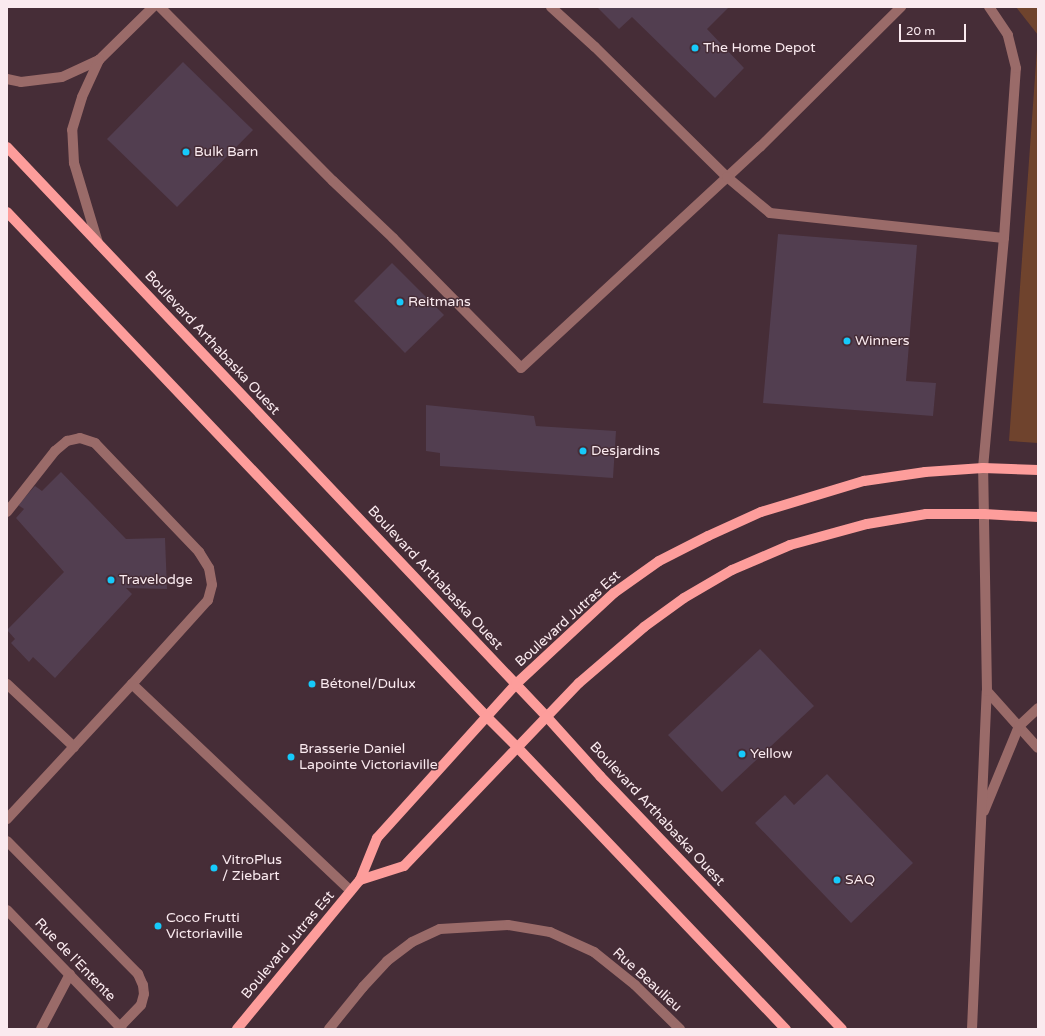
<!DOCTYPE html>
<meta charset="utf-8">
<style>
body{margin:0}
#map{position:relative;width:1045px;height:1036px;overflow:hidden;background:#462d37;font-family:"Varela Round",sans-serif}
div>[style]{position:absolute}
[style*='--x']{left:calc(var(--x)*1px);top:calc(var(--y)*1px);width:calc(var(--w)*1px);rotate:calc(var(--a)*1deg)}
.green>*{inset:0;background:#6f432d}
.building>*{inset:0;background:#523e50}
.minor>*{height:10px;margin:-5px;padding:0 5px;transform-origin:5px;border-radius:5px;background:#9a6b69}
.major>*{height:10px;margin:-5px;padding:0 5px;transform-origin:5px;border-radius:5px;background:#fd9d9b}
.dots>*{width:11px;height:11px;translate:-50% -50%;box-sizing:border-box;border:2px solid #462d37;border-radius:50%}
span{translate:-50% -50%;white-space:nowrap;text-align:center;line-height:1.15;-webkit-text-stroke:3px #462d37;paint-order:stroke}
.poi-label{font-size:14px;color:#faeaef}
.left{translate:0 -50%;text-align:left}
.street-label{font-size:14px;color:#faeaef}
.frame{position:absolute;inset:0;border:8px solid #faeaef;pointer-events:none}
.scale{position:absolute;left:899px;top:24px;width:67px;height:18px;box-sizing:border-box;border:2px solid #faeaef;border-top:0;padding-left:5px;font-size:12px;line-height:14px;white-space:nowrap;color:#faeaef;-webkit-text-stroke:3px #462d37;paint-order:stroke}
</style>
<div id="map">
<div class="green">
<div style="clip-path:polygon(1016px 7px,1038px 7px,1038px 443px,1009px 441px,1038px 35px)"></div>
</div>
<div class="building">
<div style="clip-path:polygon(597px 7px,729px 7px,707px 29px,744px 68px,715px 98px,632px 17px,619px 29px)"></div>
<div style="clip-path:polygon(183px 62px,253px 130px,177px 207px,107px 139px)"></div>
<div style="clip-path:polygon(778px 234px,917px 245px,906px 381px,936px 383px,933px 416px,763px 403px)"></div>
<div style="clip-path:polygon(392px 263px,444px 315px,405px 353px,354px 301px)"></div>
<div style="clip-path:polygon(426px 405px,534px 416px,536px 426px,616px 431px,613px 478px,440px 466px,440px 453px,426px 451px)"></div>
<div style="clip-path:polygon(61px 472px,126px 539px,165px 538px,167px 589px,126px 588px,132px 594px,55px 678px,33px 657px,29px 662px,11px 643px,15px 639px,7px 630px,64px 572px,16px 518px,24px 509px,18px 505px,35px 486px,42px 491px)"></div>
<div style="clip-path:polygon(760px 649px,814px 706px,722px 792px,668px 735px)"></div>
<div style="clip-path:polygon(827px 774px,913px 863px,851px 923px,755px 823px,785px 795px,794px 805px)"></div>
</div>
<div class="minor">
<div style="--x:160;--y:7;--w:245;--a:45.2"></div>
<div style="--x:333;--y:181;--w:83;--a:43.5"></div>
<div style="--x:393;--y:238;--w:182;--a:45.4"></div>
<div style="--x:521;--y:368;--w:326;--a:-42.8"></div>
<div style="--x:760;--y:147;--w:199;--a:-44.8"></div>
<div style="--x:551;--y:7;--w:59;--a:42.3"></div>
<div style="--x:595;--y:47;--w:185;--a:44.6"></div>
<div style="--x:727;--y:177;--w:56;--a:39.9"></div>
<div style="--x:770;--y:213;--w:235;--a:6.1"></div>
<div style="--x:7;--y:79;--w:14;--a:12"></div>
<div style="--x:21;--y:82;--w:41;--a:-7"></div>
<div style="--x:62;--y:77;--w:41;--a:-24.7"></div>
<div style="--x:99;--y:60;--w:76;--a:-44.5"></div>
<div style="--x:98;--y:243;--w:84;--a:-106.7"></div>
<div style="--x:74;--y:163;--w:33;--a:-93"></div>
<div style="--x:72;--y:130;--w:34;--a:-73"></div>
<div style="--x:82;--y:97;--w:41;--a:-65.3"></div>
<div style="--x:7;--y:512;--w:78;--a:-51.8"></div>
<div style="--x:55;--y:451;--w:16;--a:-40"></div>
<div style="--x:67;--y:441;--w:13;--a:-13"></div>
<div style="--x:80;--y:438;--w:16;--a:18"></div>
<div style="--x:95;--y:443;--w:151;--a:46.3"></div>
<div style="--x:199;--y:552;--w:19;--a:58"></div>
<div style="--x:209;--y:568;--w:17;--a:80"></div>
<div style="--x:212;--y:585;--w:16;--a:105"></div>
<div style="--x:208;--y:600;--w:113;--a:132.1"></div>
<div style="--x:7;--y:684;--w:92;--a:43.2"></div>
<div style="--x:987;--y:691;--w:76;--a:48.2"></div>
<div style="--x:984;--y:811;--w:92;--a:-67.6"></div>
<div style="--x:1019;--y:726;--w:26;--a:-43"></div>
<div style="--x:7;--y:819;--w:184;--a:-47.2"></div>
<div style="--x:132;--y:684;--w:301;--a:43.4"></div>
<div style="--x:7;--y:841;--w:187;--a:45.4"></div>
<div style="--x:138;--y:974;--w:12;--a:66"></div>
<div style="--x:143;--y:985;--w:9;--a:84"></div>
<div style="--x:144;--y:994;--w:11;--a:105"></div>
<div style="--x:141;--y:1005;--w:30;--a:134"></div>
<div style="--x:7;--y:910;--w:165;--a:46"></div>
<div style="--x:41;--y:1029;--w:62;--a:-62.2"></div>
<div style="--x:329;--y:1029;--w:54;--a:-51"></div>
<div style="--x:363;--y:987;--w:35;--a:-47"></div>
<div style="--x:387;--y:961;--w:31;--a:-37"></div>
<div style="--x:412;--y:942;--w:31;--a:-25"></div>
<div style="--x:440;--y:929;--w:68;--a:-3.4"></div>
<div style="--x:508;--y:925;--w:43;--a:9.5"></div>
<div style="--x:550;--y:932;--w:48;--a:24.4"></div>
<div style="--x:594;--y:952;--w:53;--a:38.8"></div>
<div style="--x:635;--y:985;--w:63;--a:44.4"></div>
<div style="--x:972;--y:1029;--w:338;--a:-87.5"></div>
<div style="--x:987;--y:691;--w:223;--a:-91"></div>
<div style="--x:983;--y:468;--w:231;--a:-84.8"></div>
<div style="--x:1004;--y:238;--w:170;--a:-86"></div>
<div style="--x:1016;--y:68;--w:34;--a:-104"></div>
<div style="--x:1008;--y:35;--w:34;--a:-124"></div>
</div>
<div class="major">
<div style="--x:7;--y:147;--w:784;--a:46.55"></div>
<div style="--x:546;--y:716;--w:81;--a:48"></div>
<div style="--x:600;--y:776;--w:350;--a:46.3"></div>
<div style="--x:7;--y:212;--w:697;--a:46.45"></div>
<div style="--x:487;--y:717;--w:42;--a:45"></div>
<div style="--x:517;--y:747;--w:390;--a:46.4"></div>
<div style="--x:360;--y:880;--w:46;--a:-17.7"></div>
<div style="--x:404;--y:866;--w:253;--a:-46.3"></div>
<div style="--x:579;--y:683;--w:86;--a:-40.7"></div>
<div style="--x:644;--y:627;--w:49;--a:-35.9"></div>
<div style="--x:684;--y:598;--w:56;--a:-30.3"></div>
<div style="--x:732;--y:570;--w:63;--a:-23.3"></div>
<div style="--x:790;--y:545;--w:80;--a:-15.3"></div>
<div style="--x:867;--y:524;--w:60;--a:-9.6"></div>
<div style="--x:926;--y:514;--w:58;--a:0"></div>
<div style="--x:984;--y:514;--w:54;--a:3.2"></div>
<div style="--x:237;--y:1029;--w:193;--a:-50.5"></div>
<div style="--x:360;--y:880;--w:45;--a:-68"></div>
<div style="--x:377;--y:838;--w:207;--a:-47.9"></div>
<div style="--x:516;--y:684;--w:134;--a:-42.9"></div>
<div style="--x:614;--y:593;--w:55;--a:-35.4"></div>
<div style="--x:659;--y:561;--w:55;--a:-27"></div>
<div style="--x:708;--y:536;--w:58;--a:-24.4"></div>
<div style="--x:761;--y:512;--w:108;--a:-16.8"></div>
<div style="--x:864;--y:481;--w:62;--a:-8.4"></div>
<div style="--x:925;--y:472;--w:58;--a:-3.9"></div>
<div style="--x:983;--y:468;--w:55;--a:2.1"></div>
</div>
<div class="dots">
<div style="left:695px;top:48px;background:#16cafb"></div>
<div style="left:186px;top:152px;background:#16cafb"></div>
<div style="left:400px;top:302px;background:#16cafb"></div>
<div style="left:847px;top:341px;background:#16cafb"></div>
<div style="left:583px;top:451px;background:#16cafb"></div>
<div style="left:111px;top:580px;background:#16cafb"></div>
<div style="left:312px;top:684px;background:#16cafb"></div>
<div style="left:742px;top:754px;background:#16cafb"></div>
<div style="left:291px;top:757px;background:#16cafb"></div>
<div style="left:214px;top:868px;background:#16cafb"></div>
<div style="left:837px;top:880px;background:#16cafb"></div>
<div style="left:158px;top:926px;background:#16cafb"></div>
</div>
<div class="poi-label">
<span class="left" style="left:703px;top:48px">The Home Depot</span>
<span class="left" style="left:194px;top:152px">Bulk Barn</span>
<span class="left" style="left:408px;top:302px">Reitmans</span>
<span class="left" style="left:855px;top:341px">Winners</span>
<span class="left" style="left:591px;top:451px">Desjardins</span>
<span class="left" style="left:119px;top:580px">Travelodge</span>
<span class="left" style="left:320px;top:684px">Bétonel/Dulux</span>
<span class="left" style="left:299px;top:757px">Brasserie Daniel<br>Lapointe Victoriaville</span>
<span class="left" style="left:750px;top:754px">Yellow</span>
<span class="left" style="left:222px;top:868px">VitroPlus<br>/ Ziebart</span>
<span class="left" style="left:845px;top:880px">SAQ</span>
<span class="left" style="left:166px;top:926px">Coco Frutti<br>Victoriaville</span>
</div>
<div class="street-label">
<span style="left:212px;top:343px;rotate:47deg">Boulevard Arthabaska Ouest</span>
<span style="left:435px;top:578px;rotate:47deg">Boulevard Arthabaska Ouest</span>
<span style="left:568px;top:619px;rotate:-42deg">Boulevard Jutras Est</span>
<span style="left:657px;top:814px;rotate:47deg">Boulevard Arthabaska Ouest</span>
<span style="left:288px;top:945px;rotate:-50deg">Boulevard Jutras Est</span>
<span style="left:75px;top:960px;rotate:46deg">Rue de l'Entente</span>
<span style="left:647px;top:980px;rotate:42deg">Rue Beaulieu</span>
</div>
<div class="frame"></div>
<div class="scale">20 m</div>
</div>
